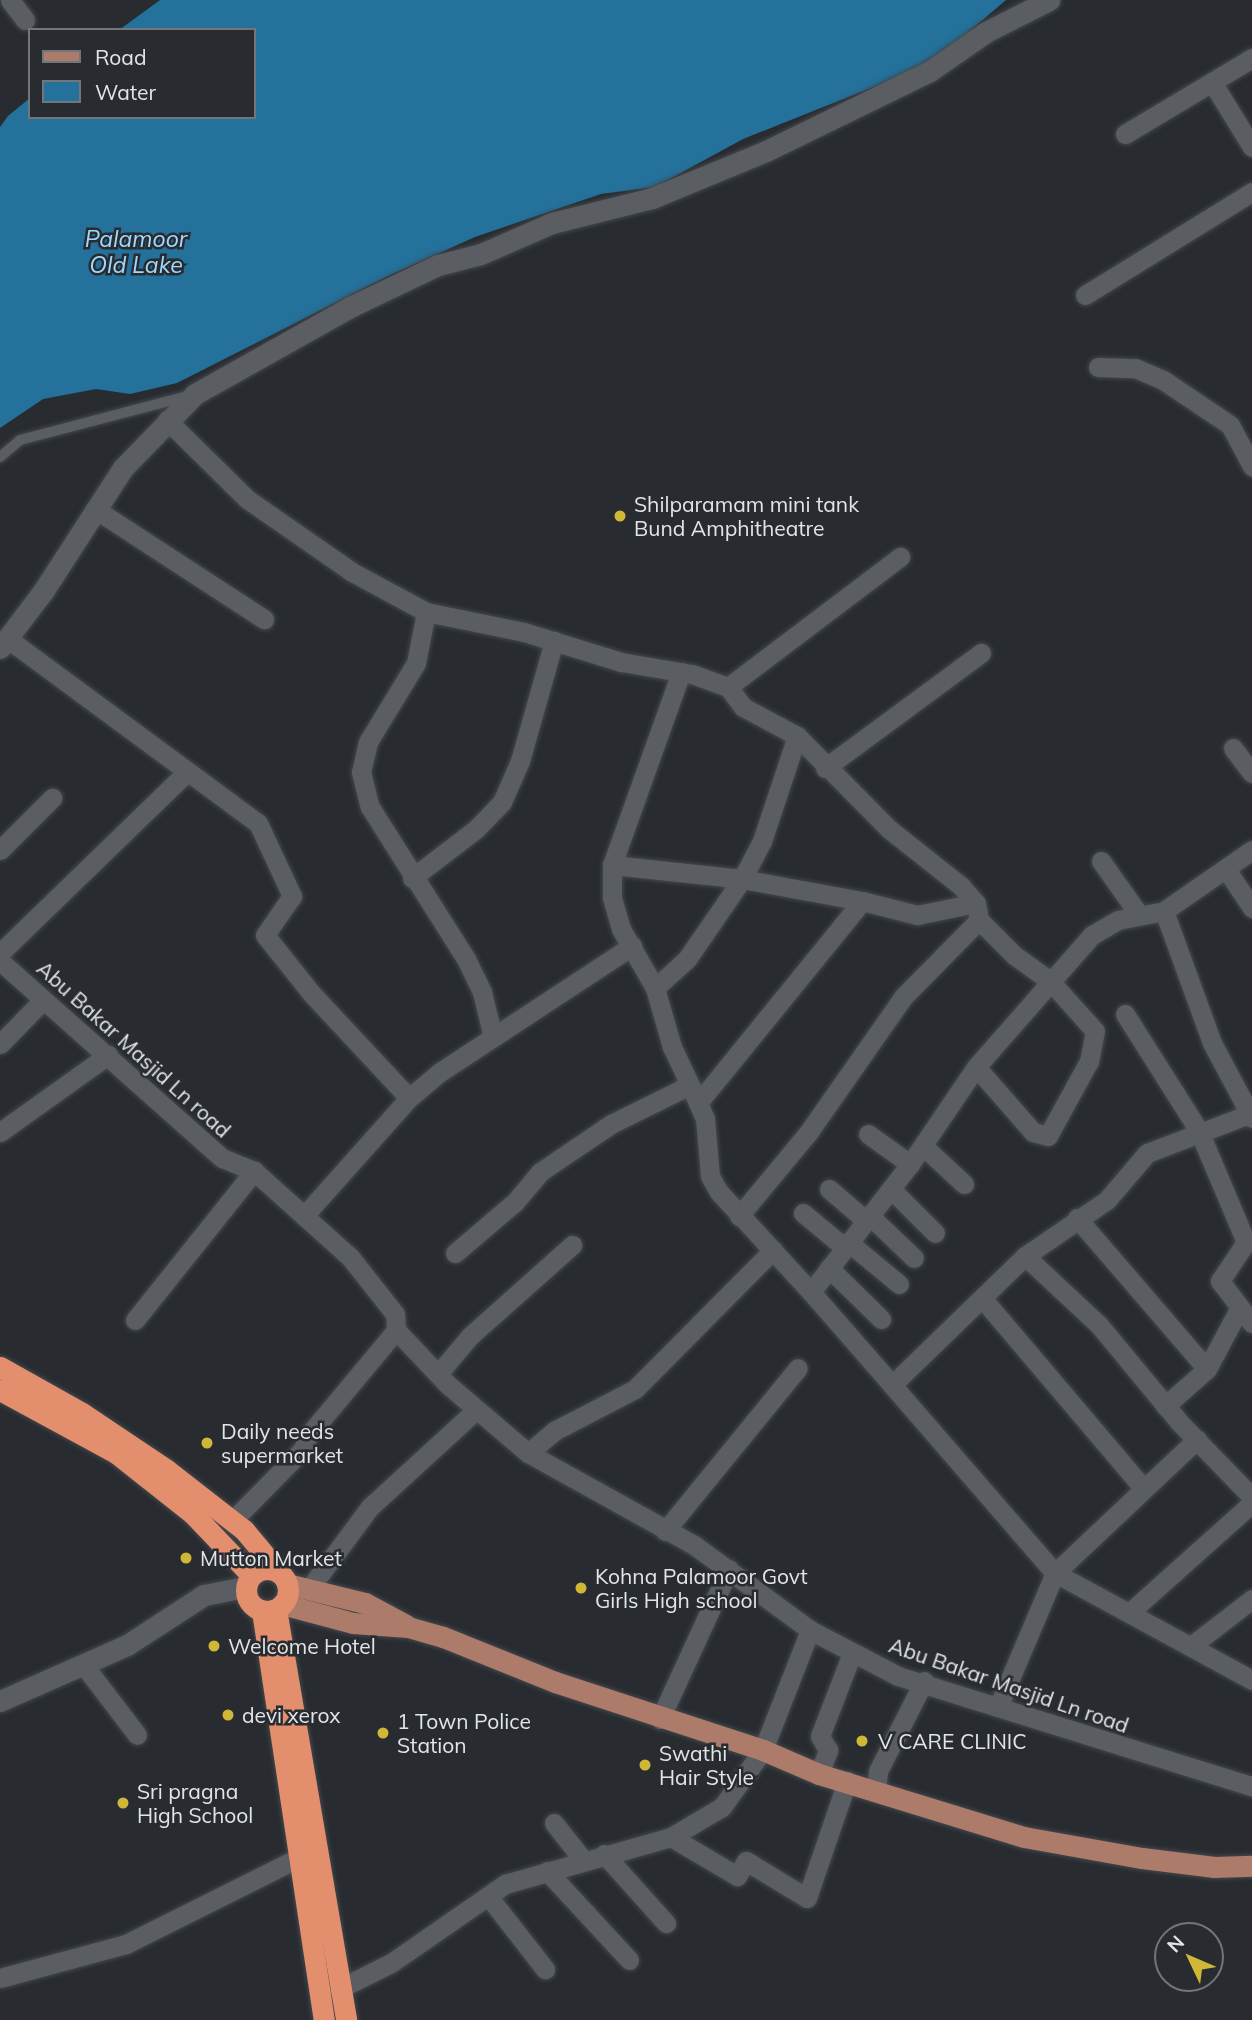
<!DOCTYPE html>
<style>
body{margin:0}
#map{position:relative;width:1252px;height:2020px;overflow:hidden;background:#282c31;font-family:Mulish,sans-serif}
div>[style]{position:absolute}
[style*='--x']{left:calc(var(--x)*1px);top:calc(var(--y)*1px);width:calc(var(--w)*1px);rotate:calc(var(--a)*1deg)}
.water>*{inset:0;background:#24719b}
.roads{filter:drop-shadow(0 0 2px #43474b) drop-shadow(0 0 2px #43474b)}
.lane>*{height:10px;margin:-5px;padding:0 5px;transform-origin:5px;border-radius:5px;background:#5a5e63}
.street>*{height:19px;margin:-9.5px;padding:0 9.5px;transform-origin:9.5px;border-radius:9.5px;background:#5a5e63}
.secondary>*{height:21px;margin:-10.5px;padding:0 10.5px;transform-origin:10.5px;border-radius:10.5px;background:#5a5e63}
.primary>*{height:21px;margin:-10.5px;padding:0 10.5px;transform-origin:10.5px;border-radius:10.5px;background:#ac7b69}
.highway>*{height:21px;margin:-10.5px;padding:0 10.5px;transform-origin:10.5px;border-radius:10.5px;background:#e38e6d}
.highway>.ring{margin:-10.5px;padding:0;box-sizing:content-box;background:none;border:21px solid #e38e6d;border-radius:50%}
.dots>*{width:19px;height:19px;translate:-50% -50%;box-sizing:border-box;border:4px solid #282c31;border-radius:50%}
span{translate:-50% -50%;white-space:nowrap;text-align:center;line-height:1.15;-webkit-text-stroke:5px #282c31;paint-order:stroke}
.poi-label{font-size:21px;color:#e2e5e8}
.left{translate:0 -50%;text-align:left}
.street-label{font-size:21px;color:#e2e5e8}
.water-label{font-size:23px;color:#a1d9fe;font-style:italic}
.legend{position:absolute;left:28px;top:28px;width:228px;height:91px;box-sizing:border-box;background:#282c31;border:2px solid #72767a;margin:0;padding:9px 12px;list-style:none;font-size:21px;color:#e2e5e8}
.legend li{display:flex;align-items:center;gap:14px;height:35px}
.legend b{width:35px;border:2px solid #72767a}
.north{position:absolute;left:1154px;top:1922px;width:70px;height:70px;box-sizing:border-box;background:#282c31;border:2px solid #72767a;border-radius:50%;rotate:314deg;font-size:19px;font-weight:700;line-height:28px;text-align:center;color:#e2e5e8}
.north::after{content:'';display:block;margin:auto;width:24px;height:32px;background:#d1b736;clip-path:polygon(50% 0,100% 100%,50% 72%,0 100%)}
</style>
<div id="map">
<div class="water">
<div style="clip-path:polygon(160px 0,1006px 0,931px 64px,743px 139px,655px 187px,601px 194px,475px 237px,388px 276px,177px 383px,130px 394px,96px 389px,43px 399px,0 428px,0 127px,8px 116px,30px 98px,30px 117px,254px 117px,254px 30px,119px 30px)"></div>
</div>
<div class="roads">
<div class="lane">
<div style="--x:0;--y:457;--w:26;--a:-40"></div>
<div style="--x:20;--y:440;--w:170;--a:-14.7"></div>
</div>
<div class="street">
<div style="--x:10;--y:0;--w:25;--a:53"></div>
<div style="--x:1212;--y:82;--w:76;--a:58.4"></div>
<div style="--x:1125;--y:134;--w:148;--a:-30.9"></div>
<div style="--x:1085;--y:295;--w:196;--a:-31.7"></div>
<div style="--x:1098;--y:367;--w:37;--a:2"></div>
<div style="--x:1135;--y:368;--w:30;--a:23"></div>
<div style="--x:1163;--y:380;--w:81;--a:33.9"></div>
<div style="--x:1230;--y:425;--w:47;--a:61.8"></div>
<div style="--x:167;--y:420;--w:112;--a:44.6"></div>
<div style="--x:247;--y:499;--w:128;--a:34.8"></div>
<div style="--x:352;--y:572;--w:84;--a:28.4"></div>
<div style="--x:426;--y:612;--w:100;--a:11.5"></div>
<div style="--x:524;--y:632;--w:102;--a:17.2"></div>
<div style="--x:621;--y:662;--w:72;--a:9.6"></div>
<div style="--x:692;--y:674;--w:38;--a:20"></div>
<div style="--x:728;--y:687;--w:25;--a:53"></div>
<div style="--x:743;--y:707;--w:61;--a:28.2"></div>
<div style="--x:797;--y:736;--w:131;--a:45.3"></div>
<div style="--x:889;--y:829;--w:92;--a:38.4"></div>
<div style="--x:961;--y:886;--w:23;--a:49"></div>
<div style="--x:976;--y:903;--w:17;--a:80"></div>
<div style="--x:979;--y:920;--w:49;--a:45"></div>
<div style="--x:1014;--y:955;--w:44;--a:35.8"></div>
<div style="--x:1050;--y:981;--w:67;--a:48"></div>
<div style="--x:1095;--y:1031;--w:31;--a:101"></div>
<div style="--x:1089;--y:1061;--w:85;--a:118.7"></div>
<div style="--x:1048;--y:1136;--w:16;--a:-165"></div>
<div style="--x:1033;--y:1132;--w:86;--a:-131.2"></div>
<div style="--x:976;--y:1067;--w:117;--a:124.2"></div>
<div style="--x:910;--y:1164;--w:162;--a:127.7"></div>
<div style="--x:811;--y:1292;--w:123;--a:48.9"></div>
<div style="--x:95;--y:509;--w:202;--a:33.1"></div>
<div style="--x:426;--y:612;--w:52;--a:101.1"></div>
<div style="--x:416;--y:663;--w:92;--a:121.3"></div>
<div style="--x:368;--y:742;--w:31;--a:103"></div>
<div style="--x:361;--y:772;--w:36;--a:76"></div>
<div style="--x:370;--y:807;--w:180;--a:57.7"></div>
<div style="--x:466;--y:959;--w:37;--a:64"></div>
<div style="--x:482;--y:992;--w:46;--a:76.3"></div>
<div style="--x:8;--y:639;--w:310;--a:36.4"></div>
<div style="--x:258;--y:823;--w:81;--a:65"></div>
<div style="--x:292;--y:896;--w:47;--a:124.7"></div>
<div style="--x:265;--y:935;--w:75;--a:51.5"></div>
<div style="--x:312;--y:994;--w:142;--a:47"></div>
<div style="--x:409;--y:1098;--w:158;--a:131.7"></div>
<div style="--x:728;--y:687;--w:216;--a:-37.1"></div>
<div style="--x:1233;--y:748;--w:31;--a:53"></div>
<div style="--x:825;--y:768;--w:194;--a:-36.4"></div>
<div style="--x:0;--y:850;--w:74;--a:-45"></div>
<div style="--x:1101;--y:861;--w:67;--a:54.7"></div>
<div style="--x:612;--y:865;--w:131;--a:6.1"></div>
<div style="--x:742;--y:879;--w:122;--a:10.4"></div>
<div style="--x:1226;--y:869;--w:47;--a:56.3"></div>
<div style="--x:412;--y:878;--w:81;--a:-37.4"></div>
<div style="--x:476;--y:829;--w:37;--a:-46"></div>
<div style="--x:502;--y:802;--w:45;--a:-66.3"></div>
<div style="--x:520;--y:761;--w:125;--a:-74.2"></div>
<div style="--x:1164;--y:911;--w:140;--a:70"></div>
<div style="--x:1212;--y:1043;--w:85;--a:61.9"></div>
<div style="--x:0;--y:953;--w:260;--a:-44.1"></div>
<div style="--x:0;--y:961;--w:297;--a:41.6"></div>
<div style="--x:222;--y:1158;--w:35;--a:22"></div>
<div style="--x:254;--y:1171;--w:129;--a:41.9"></div>
<div style="--x:350;--y:1257;--w:73;--a:51.7"></div>
<div style="--x:395;--y:1314;--w:16;--a:86"></div>
<div style="--x:396;--y:1330;--w:74;--a:46.6"></div>
<div style="--x:447;--y:1384;--w:106;--a:40.4"></div>
<div style="--x:528;--y:1453;--w:190;--a:29"></div>
<div style="--x:694;--y:1545;--w:144;--a:36.2"></div>
<div style="--x:810;--y:1630;--w:99;--a:27.6"></div>
<div style="--x:898;--y:1676;--w:371;--a:17.3"></div>
<div style="--x:655;--y:988;--w:68;--a:-120"></div>
<div style="--x:621;--y:929;--w:33;--a:-106"></div>
<div style="--x:612;--y:897;--w:32;--a:-90"></div>
<div style="--x:612;--y:865;--w:205;--a:-70.3"></div>
<div style="--x:1125;--y:1014;--w:138;--a:57.7"></div>
<div style="--x:1199;--y:1131;--w:121;--a:67.1"></div>
<div style="--x:1246;--y:1242;--w:47;--a:123.7"></div>
<div style="--x:1220;--y:1281;--w:53;--a:52.7"></div>
<div style="--x:0;--y:1044;--w:60;--a:-45.7"></div>
<div style="--x:976;--y:1067;--w:176;--a:-48.7"></div>
<div style="--x:1092;--y:935;--w:30;--a:-30"></div>
<div style="--x:1118;--y:920;--w:47;--a:-11.1"></div>
<div style="--x:1164;--y:911;--w:107;--a:-34.7"></div>
<div style="--x:690;--y:1085;--w:42;--a:-115.3"></div>
<div style="--x:672;--y:1047;--w:61;--a:-106.1"></div>
<div style="--x:655;--y:988;--w:43;--a:-42.2"></div>
<div style="--x:687;--y:959;--w:97;--a:-55.5"></div>
<div style="--x:742;--y:879;--w:43;--a:-62.2"></div>
<div style="--x:762;--y:841;--w:111;--a:-71.6"></div>
<div style="--x:409;--y:1098;--w:40;--a:-40"></div>
<div style="--x:440;--y:1072;--w:230;--a:-33.3"></div>
<div style="--x:698;--y:1103;--w:260;--a:-50.9"></div>
<div style="--x:862;--y:901;--w:57;--a:14.3"></div>
<div style="--x:917;--y:915;--w:60;--a:-11.5"></div>
<div style="--x:1252;--y:1113;--w:112;--a:159.1"></div>
<div style="--x:1147;--y:1153;--w:62;--a:130.4"></div>
<div style="--x:1107;--y:1200;--w:99;--a:145.7"></div>
<div style="--x:1025;--y:1256;--w:101;--a:43"></div>
<div style="--x:1099;--y:1325;--w:127;--a:50.4"></div>
<div style="--x:1180;--y:1423;--w:103;--a:45.8"></div>
<div style="--x:0;--y:1132;--w:133;--a:-35.5"></div>
<div style="--x:868;--y:1134;--w:52;--a:35.5"></div>
<div style="--x:923;--y:1146;--w:56;--a:42.8"></div>
<div style="--x:829;--y:1189;--w:48;--a:40.7"></div>
<div style="--x:891;--y:1189;--w:62;--a:45"></div>
<div style="--x:803;--y:1213;--w:53;--a:39.7"></div>
<div style="--x:869;--y:1215;--w:62;--a:43.7"></div>
<div style="--x:739;--y:1216;--w:108;--a:-50.3"></div>
<div style="--x:808;--y:1133;--w:167;--a:-55"></div>
<div style="--x:904;--y:996;--w:107;--a:-45.4"></div>
<div style="--x:1077;--y:1218;--w:199;--a:49.3"></div>
<div style="--x:1207;--y:1369;--w:68;--a:-61.9"></div>
<div style="--x:848;--y:1242;--w:66;--a:39.5"></div>
<div style="--x:455;--y:1253;--w:79;--a:-40.4"></div>
<div style="--x:515;--y:1202;--w:39;--a:-50"></div>
<div style="--x:540;--y:1172;--w:86;--a:-34.1"></div>
<div style="--x:611;--y:1124;--w:88;--a:-26.3"></div>
<div style="--x:690;--y:1085;--w:36;--a:66"></div>
<div style="--x:705;--y:1118;--w:58;--a:85.1"></div>
<div style="--x:710;--y:1176;--w:18;--a:61"></div>
<div style="--x:719;--y:1192;--w:136;--a:47.4"></div>
<div style="--x:1025;--y:1256;--w:185;--a:135.9"></div>
<div style="--x:892;--y:1385;--w:249;--a:49.1"></div>
<div style="--x:1055;--y:1573;--w:195;--a:-43.3"></div>
<div style="--x:829;--y:1268;--w:73;--a:44.4"></div>
<div style="--x:982;--y:1298;--w:250;--a:49.7"></div>
<div style="--x:135;--y:1320;--w:191;--a:-51.4"></div>
<div style="--x:438;--y:1374;--w:50;--a:-49.9"></div>
<div style="--x:470;--y:1336;--w:137;--a:-41.7"></div>
<div style="--x:1165;--y:1406;--w:56;--a:-41.4"></div>
<div style="--x:528;--y:1453;--w:34;--a:-40"></div>
<div style="--x:554;--y:1431;--w:91;--a:-27.4"></div>
<div style="--x:635;--y:1389;--w:196;--a:-45.2"></div>
<div style="--x:232;--y:1521;--w:101;--a:-45.4"></div>
<div style="--x:303;--y:1449;--w:13;--a:-72"></div>
<div style="--x:307;--y:1437;--w:139;--a:-50.2"></div>
<div style="--x:665;--y:1531;--w:210;--a:-50.8"></div>
<div style="--x:309;--y:1589;--w:102;--a:-53.4"></div>
<div style="--x:370;--y:1507;--w:144;--a:-42.5"></div>
<div style="--x:1129;--y:1613;--w:165;--a:-41.8"></div>
<div style="--x:1191;--y:1646;--w:77;--a:-37.6"></div>
<div style="--x:83;--y:1664;--w:89;--a:52.7"></div>
<div style="--x:998;--y:1707;--w:146;--a:-67"></div>
<div style="--x:1055;--y:1573;--w:224;--a:28.5"></div>
<div style="--x:660;--y:1719;--w:165;--a:-65.3"></div>
<div style="--x:819;--y:1774;--w:26;--a:-69"></div>
<div style="--x:828;--y:1750;--w:16;--a:-120"></div>
<div style="--x:820;--y:1736;--w:89;--a:-68.9"></div>
<div style="--x:876;--y:1791;--w:20;--a:-84"></div>
<div style="--x:878;--y:1771;--w:101;--a:-62.9"></div>
<div style="--x:554;--y:1823;--w:47;--a:51.9"></div>
<div style="--x:671;--y:1837;--w:77;--a:30.6"></div>
<div style="--x:737;--y:1876;--w:17;--a:-59"></div>
<div style="--x:746;--y:1861;--w:71;--a:31.2"></div>
<div style="--x:807;--y:1898;--w:124;--a:-71.1"></div>
<div style="--x:604;--y:1854;--w:93;--a:48.1"></div>
<div style="--x:547;--y:1871;--w:121;--a:47.3"></div>
<div style="--x:488;--y:1896;--w:93;--a:52"></div>
<div style="--x:0;--y:1978;--w:131;--a:-15.1"></div>
<div style="--x:126;--y:1944;--w:190;--a:-26.6"></div>
<div style="--x:339;--y:1989;--w:58;--a:-26.6"></div>
<div style="--x:391;--y:1963;--w:139;--a:-34.7"></div>
<div style="--x:505;--y:1884;--w:173;--a:-15.8"></div>
<div style="--x:671;--y:1837;--w:59;--a:-30.5"></div>
<div style="--x:722;--y:1807;--w:70;--a:-54.3"></div>
<div style="--x:763;--y:1750;--w:129;--a:-68.6"></div>
</div>
<div class="secondary">
<div style="--x:0;--y:648;--w:73;--a:-52.8"></div>
<div style="--x:44;--y:590;--w:145;--a:-57.1"></div>
<div style="--x:123;--y:468;--w:103;--a:-45.8"></div>
<div style="--x:195;--y:394;--w:180;--a:-29.3"></div>
<div style="--x:352;--y:306;--w:95;--a:-25.5"></div>
<div style="--x:438;--y:265;--w:44;--a:-14.3"></div>
<div style="--x:481;--y:254;--w:77;--a:-23.6"></div>
<div style="--x:552;--y:223;--w:103;--a:-14"></div>
<div style="--x:652;--y:198;--w:123;--a:-22.4"></div>
<div style="--x:766;--y:151;--w:182;--a:-26"></div>
<div style="--x:930;--y:71;--w:68;--a:-34.9"></div>
<div style="--x:986;--y:32;--w:71;--a:-26.9"></div>
<div style="--x:0;--y:1701;--w:139;--a:-23.8"></div>
<div style="--x:127;--y:1645;--w:92;--a:-33"></div>
<div style="--x:204;--y:1595;--w:42;--a:-11"></div>
</div>
<div class="primary">
<div style="--x:287;--y:1584;--w:80;--a:13.7"></div>
<div style="--x:365;--y:1603;--w:47;--a:28.2"></div>
<div style="--x:282;--y:1604;--w:73;--a:15"></div>
<div style="--x:353;--y:1623;--w:55;--a:4.2"></div>
<div style="--x:408;--y:1627;--w:36;--a:16"></div>
<div style="--x:443;--y:1637;--w:121;--a:21.9"></div>
<div style="--x:555;--y:1682;--w:219;--a:18.1"></div>
<div style="--x:763;--y:1750;--w:61;--a:23.2"></div>
<div style="--x:819;--y:1774;--w:214;--a:17.1"></div>
<div style="--x:1024;--y:1837;--w:120;--a:10.1"></div>
<div style="--x:1142;--y:1858;--w:73;--a:7.1"></div>
<div style="--x:1214;--y:1867;--w:38;--a:-2"></div>
</div>
<div class="highway">
<div style="--x:0;--y:1367;--w:94;--a:29.3"></div>
<div style="--x:82;--y:1413;--w:102;--a:33.8"></div>
<div style="--x:167;--y:1470;--w:98;--a:37.9"></div>
<div style="--x:244;--y:1530;--w:56;--a:50.1"></div>
<div style="--x:0;--y:1390;--w:132;--a:28.5"></div>
<div style="--x:116;--y:1453;--w:98;--a:38.4"></div>
<div style="--x:193;--y:1514;--w:84;--a:46.4"></div>
<div class="ring" style="left:246px;top:1569px;width:21px;height:21px"></div>
<div style="--x:276;--y:1609;--w:417;--a:80.3"></div>
<div style="--x:262;--y:1611;--w:414;--a:81.4"></div>
</div>
</div>
<div class="dots">
<div style="left:620px;top:516px;background:#d1b736"></div>
<div style="left:207px;top:1443px;background:#d1b736"></div>
<div style="left:186px;top:1558px;background:#d1b736"></div>
<div style="left:581px;top:1588px;background:#d1b736"></div>
<div style="left:214px;top:1646px;background:#d1b736"></div>
<div style="left:228px;top:1715px;background:#d1b736"></div>
<div style="left:383px;top:1733px;background:#d1b736"></div>
<div style="left:862px;top:1741px;background:#d1b736"></div>
<div style="left:645px;top:1765px;background:#d1b736"></div>
<div style="left:123px;top:1803px;background:#d1b736"></div>
</div>
<div class="poi-label">
<span class="left" style="left:634px;top:516px">Shilparamam mini tank<br>Bund Amphitheatre</span>
<span class="left" style="left:221px;top:1443px">Daily needs<br>supermarket</span>
<span class="left" style="left:200px;top:1558px">Mutton Market</span>
<span class="left" style="left:595px;top:1588px">Kohna Palamoor Govt<br>Girls High school</span>
<span class="left" style="left:228px;top:1646px">Welcome Hotel</span>
<span class="left" style="left:242px;top:1715px">devi xerox</span>
<span class="left" style="left:397px;top:1733px">1 Town Police<br>Station</span>
<span class="left" style="left:878px;top:1741px">V CARE CLINIC</span>
<span class="left" style="left:659px;top:1765px">Swathi<br>Hair Style</span>
<span class="left" style="left:137px;top:1803px">Sri pragna<br>High School</span>
</div>
<div class="street-label">
<span style="left:134px;top:1049px;rotate:42deg">Abu Bakar Masjid Ln road</span>
<span style="left:1009px;top:1685px;rotate:19deg">Abu Bakar Masjid Ln road</span>
</div>
<div class="water-label">
<span style="left:136px;top:252px">Palamoor<br>Old Lake</span>
</div>
<ul class="legend">
<li><b style="height:9px;background:#ac7b69"></b>Road</li>
<li><b style="height:19px;background:#24719b"></b>Water</li>
</ul>
<div class="north">N</div>
</div>
